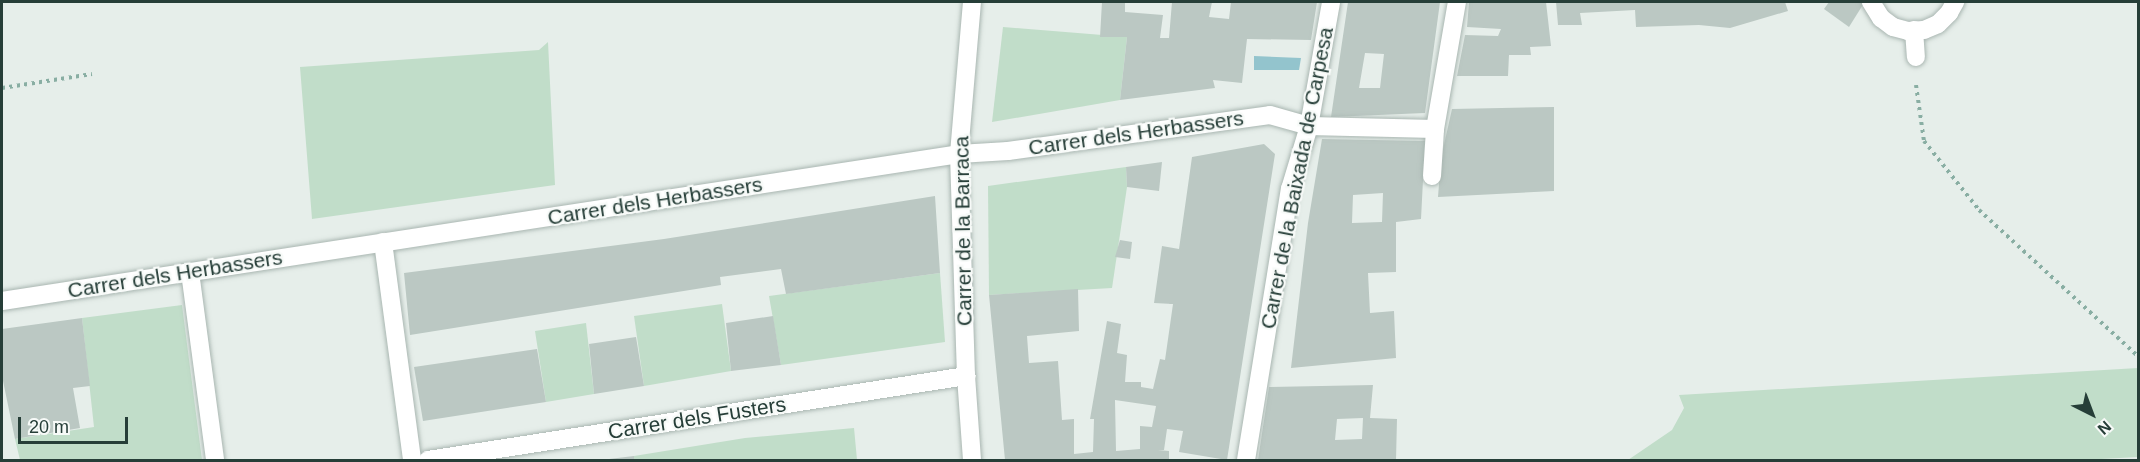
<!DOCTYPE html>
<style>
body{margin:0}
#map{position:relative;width:2140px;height:462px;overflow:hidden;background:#e6eeea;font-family:Arial,sans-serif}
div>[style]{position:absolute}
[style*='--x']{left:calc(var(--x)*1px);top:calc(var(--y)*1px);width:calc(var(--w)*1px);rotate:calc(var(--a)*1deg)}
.green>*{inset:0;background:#c1ddc9}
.water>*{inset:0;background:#93c4cd}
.building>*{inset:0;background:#bbc8c3}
.path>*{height:4px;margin-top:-2px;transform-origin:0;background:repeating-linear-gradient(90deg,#89aea3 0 3px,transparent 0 7.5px)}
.roads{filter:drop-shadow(0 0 2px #a9b6b1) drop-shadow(0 0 2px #a9b6b1)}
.street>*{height:18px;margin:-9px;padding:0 9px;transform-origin:9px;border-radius:9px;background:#fff}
span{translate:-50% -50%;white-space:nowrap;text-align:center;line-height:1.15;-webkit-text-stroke:4.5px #f7faf8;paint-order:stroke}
.street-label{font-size:21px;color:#263e38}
.frame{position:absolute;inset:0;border:3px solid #263e38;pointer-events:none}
.north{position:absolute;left:2062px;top:384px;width:60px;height:60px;-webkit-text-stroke:4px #f7faf8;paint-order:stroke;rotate:138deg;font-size:16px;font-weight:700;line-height:24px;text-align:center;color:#263e38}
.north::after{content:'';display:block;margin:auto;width:21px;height:27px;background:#263e38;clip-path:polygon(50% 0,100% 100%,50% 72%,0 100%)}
.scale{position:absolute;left:18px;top:417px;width:110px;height:27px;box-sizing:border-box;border:3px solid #263e38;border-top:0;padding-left:8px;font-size:18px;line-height:21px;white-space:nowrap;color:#263e38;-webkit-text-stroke:4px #f7faf8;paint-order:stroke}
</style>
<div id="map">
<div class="green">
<div style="clip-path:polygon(1003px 27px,1127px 37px,1120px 100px,992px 122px)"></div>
<div style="clip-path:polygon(548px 42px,555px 185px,312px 219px,300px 67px,539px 50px)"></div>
<div style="clip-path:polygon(1126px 167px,1127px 187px,1112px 288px,989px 295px,988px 186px)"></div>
<div style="clip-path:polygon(940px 273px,945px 342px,781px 365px,769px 296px)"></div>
<div style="clip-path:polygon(722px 304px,731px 371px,644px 386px,634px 316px)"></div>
<div style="clip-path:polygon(182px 305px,202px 460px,20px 460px,15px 439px,94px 427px,82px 318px)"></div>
<div style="clip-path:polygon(586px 323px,594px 394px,546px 402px,535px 331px)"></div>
<div style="clip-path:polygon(2138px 368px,2138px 457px,2083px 460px,1628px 460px,1672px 430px,1684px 408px,1679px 395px)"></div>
<div style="clip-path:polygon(854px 428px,857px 460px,634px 460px,634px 456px,745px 438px)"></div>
</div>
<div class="water">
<div style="clip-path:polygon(1254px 56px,1301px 58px,1299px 70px,1254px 70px)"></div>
</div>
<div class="building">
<div style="clip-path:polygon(1102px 2px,1125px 2px,1125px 12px,1163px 15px,1160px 38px,1169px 38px,1172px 2px,1212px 2px,1209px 17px,1229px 19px,1231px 2px,1317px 2px,1311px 40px,1247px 39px,1242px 83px,1213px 80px,1215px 88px,1120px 100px,1127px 37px,1100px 37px)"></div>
<div style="clip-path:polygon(evenodd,1348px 2px,1440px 2px,1425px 113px,1331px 117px,1348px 2px,1365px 53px,1384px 54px,1380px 88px,1359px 88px,1365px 53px)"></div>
<div style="clip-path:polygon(1469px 2px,1546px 2px,1551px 46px,1530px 47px,1531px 55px,1509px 55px,1508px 76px,1457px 76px,1465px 35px,1498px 36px,1501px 29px,1467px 27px)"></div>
<div style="clip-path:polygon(1556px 2px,1785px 2px,1788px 11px,1730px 28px,1699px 25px,1636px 27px,1635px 10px,1580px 13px,1582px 25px,1558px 25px)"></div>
<div style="clip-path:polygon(1829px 2px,1861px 2px,1864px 3px,1849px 27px,1824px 9px)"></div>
<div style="clip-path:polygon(1554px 107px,1554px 191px,1438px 197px,1441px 158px,1452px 109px)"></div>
<div style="clip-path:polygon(evenodd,1322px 139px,1425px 141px,1421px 219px,1396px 222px,1396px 272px,1368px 273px,1370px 313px,1394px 311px,1396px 358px,1291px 368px,1308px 223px,1322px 139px,1383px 193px,1382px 222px,1352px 223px,1353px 195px,1383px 193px)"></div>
<div style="clip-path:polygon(evenodd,1264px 144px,1275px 154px,1227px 460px,1179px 452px,1183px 431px,1167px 429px,1164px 450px,1158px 450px,1169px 451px,1169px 460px,1005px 460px,989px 295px,1078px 289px,1079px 331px,1027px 336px,1029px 363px,1058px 361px,1062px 420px,1074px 419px,1074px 454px,1093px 452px,1094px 419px,1090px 419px,1107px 321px,1121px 324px,1117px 353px,1127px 355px,1125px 382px,1141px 382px,1141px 387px,1153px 389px,1160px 359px,1165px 360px,1173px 304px,1154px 303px,1162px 246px,1179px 249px,1192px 157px,1264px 144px,1115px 400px,1156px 406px,1152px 427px,1140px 426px,1140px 449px,1116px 451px,1115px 400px)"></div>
<div style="clip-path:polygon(1162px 162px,1159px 191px,1127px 187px,1126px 167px)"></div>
<div style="clip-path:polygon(935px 196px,940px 273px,786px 294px,781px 269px,720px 277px,721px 285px,410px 335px,404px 273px,664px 239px)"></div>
<div style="clip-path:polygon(1120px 240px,1132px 242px,1130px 259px,1115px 257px)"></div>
<div style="clip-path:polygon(773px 316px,781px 365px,731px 371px,726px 323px)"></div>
<div style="clip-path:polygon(82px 318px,90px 386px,73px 388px,80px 428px,15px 439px,2px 376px,2px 329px)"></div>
<div style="clip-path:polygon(636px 337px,644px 386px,594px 394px,589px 344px)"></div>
<div style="clip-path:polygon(537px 349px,546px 402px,423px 421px,414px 367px)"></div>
<div style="clip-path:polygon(evenodd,1373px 385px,1370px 418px,1397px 419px,1396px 460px,1258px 460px,1269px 387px,1373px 385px,1363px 418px,1362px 439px,1335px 440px,1337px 419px,1363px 418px)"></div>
<div style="clip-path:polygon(634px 456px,634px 460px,609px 460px,609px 459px)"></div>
</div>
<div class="path">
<div style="--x:1916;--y:85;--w:57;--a:81.9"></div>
<div style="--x:1924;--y:141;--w:88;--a:51.4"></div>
<div style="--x:1979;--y:210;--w:216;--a:42.6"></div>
<div style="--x:2;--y:88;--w:91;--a:-8.8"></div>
</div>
<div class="roads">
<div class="street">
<div style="--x:972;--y:2;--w:153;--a:94.9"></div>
<div style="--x:959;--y:154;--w:222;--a:88.2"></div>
<div style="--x:966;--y:376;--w:84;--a:85.9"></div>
<div style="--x:1871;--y:2;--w:19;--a:58"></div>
<div style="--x:1881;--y:18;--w:15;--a:37"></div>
<div style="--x:1893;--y:27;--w:16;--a:15"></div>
<div style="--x:1908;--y:31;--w:16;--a:-4"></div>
<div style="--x:1924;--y:30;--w:15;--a:-23"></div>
<div style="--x:1938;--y:24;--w:16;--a:-45"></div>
<div style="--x:1949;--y:13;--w:13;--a:-61"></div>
<div style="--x:1914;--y:30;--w:27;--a:86"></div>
<div style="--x:1432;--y:176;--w:47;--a:-86.3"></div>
<div style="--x:1435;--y:129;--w:129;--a:-80.2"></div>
<div style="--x:383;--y:242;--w:220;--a:82.4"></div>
<div style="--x:190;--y:272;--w:190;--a:82.4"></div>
<div style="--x:2;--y:301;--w:968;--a:-8.73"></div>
<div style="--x:959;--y:154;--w:49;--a:-3.5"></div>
<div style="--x:1008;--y:151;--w:264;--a:-7.8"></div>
<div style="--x:1270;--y:115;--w:41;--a:15.8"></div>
<div style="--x:1309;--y:126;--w:126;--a:1.4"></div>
<div style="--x:428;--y:460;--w:545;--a:-8.87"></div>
<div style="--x:1246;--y:460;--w:275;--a:-80.8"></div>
<div style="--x:1290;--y:189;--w:66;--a:-73.2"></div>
<div style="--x:1309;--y:126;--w:126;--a:-79.9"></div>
</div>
</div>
<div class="street-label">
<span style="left:1136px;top:133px;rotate:-8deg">Carrer dels Herbassers</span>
<span style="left:1297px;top:178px;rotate:-79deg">Carrer de la Baixada de Carpesa</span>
<span style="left:655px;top:201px;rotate:-9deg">Carrer dels Herbassers</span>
<span style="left:963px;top:231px;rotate:-91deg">Carrer de la Barraca</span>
<span style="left:175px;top:274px;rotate:-9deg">Carrer dels Herbassers</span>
<span style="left:697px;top:418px;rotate:-9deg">Carrer dels Fusters</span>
</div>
<div class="frame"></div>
<div class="north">N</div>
<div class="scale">20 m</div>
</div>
